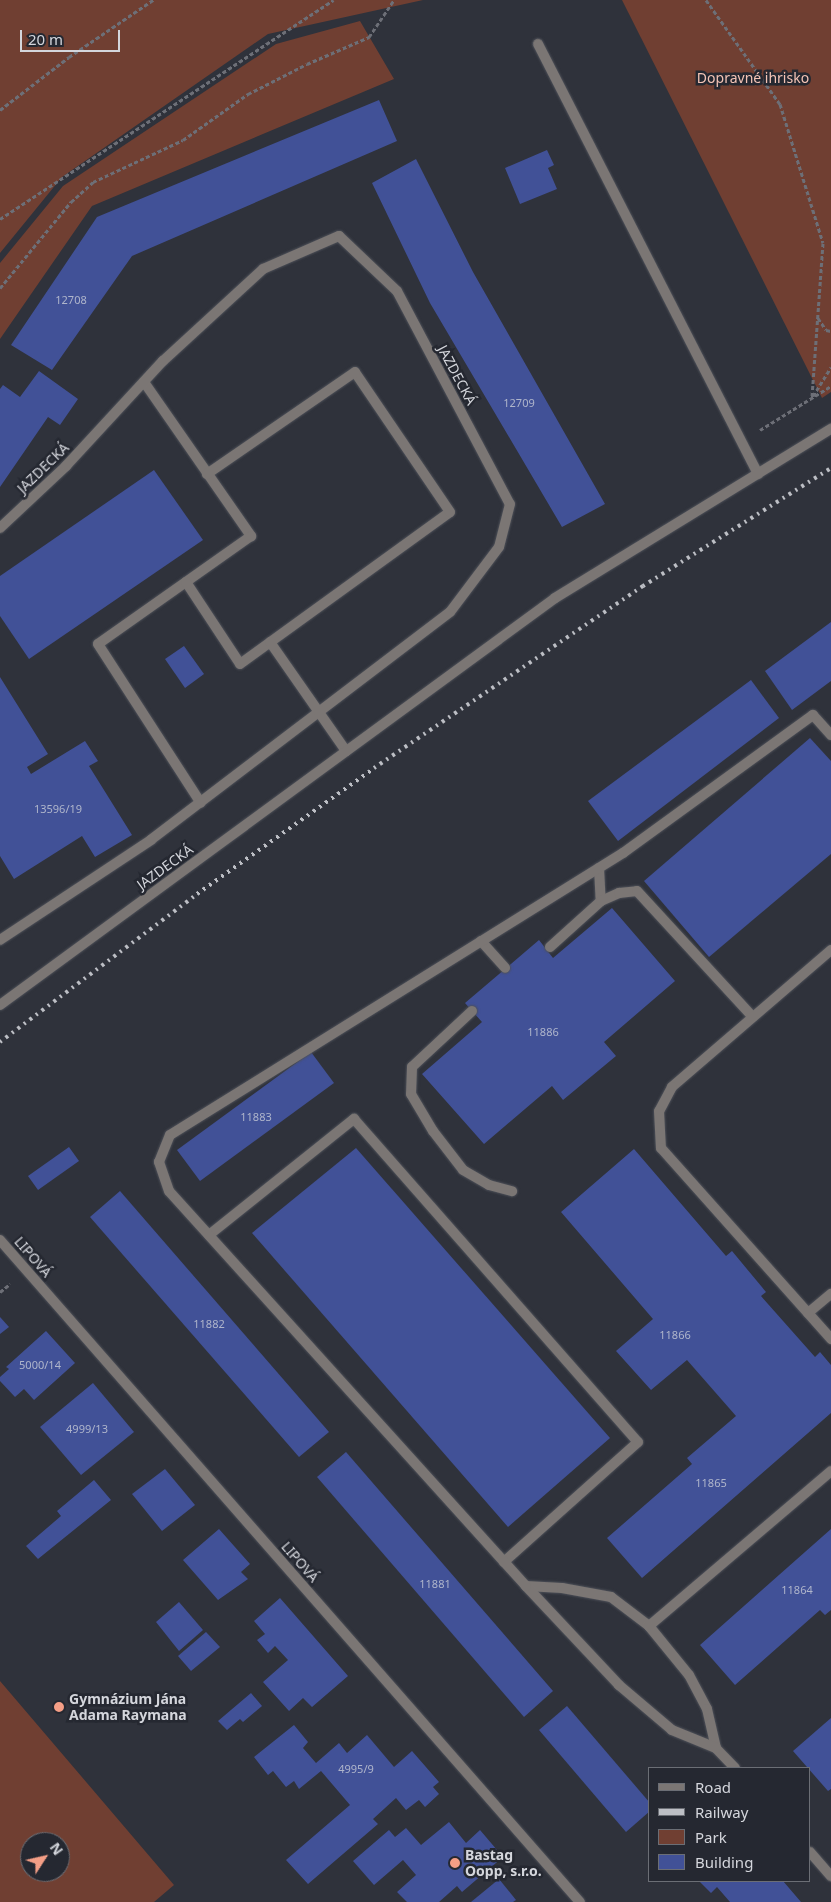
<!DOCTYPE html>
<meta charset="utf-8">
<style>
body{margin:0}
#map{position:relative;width:831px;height:1902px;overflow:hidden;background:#2f323b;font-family:"Noto Sans",sans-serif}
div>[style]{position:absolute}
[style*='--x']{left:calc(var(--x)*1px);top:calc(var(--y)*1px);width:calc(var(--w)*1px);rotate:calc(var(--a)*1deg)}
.green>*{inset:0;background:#703f32}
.building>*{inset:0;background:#415197}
.path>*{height:3px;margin-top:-1.5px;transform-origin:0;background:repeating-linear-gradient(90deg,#6d6f77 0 4px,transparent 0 6.5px)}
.roads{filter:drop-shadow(0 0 1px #4d5058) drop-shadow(0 0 1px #4d5058)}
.service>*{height:10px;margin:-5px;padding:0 5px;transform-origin:5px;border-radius:5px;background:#7b7674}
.minor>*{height:10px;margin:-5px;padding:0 5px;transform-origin:5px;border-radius:5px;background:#7b7674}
.rail>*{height:4px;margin-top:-2px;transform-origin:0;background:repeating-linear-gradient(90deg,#bdbfc5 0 2.5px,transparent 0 7.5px)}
.dots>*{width:14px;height:14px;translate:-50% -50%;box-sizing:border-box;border:2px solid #252831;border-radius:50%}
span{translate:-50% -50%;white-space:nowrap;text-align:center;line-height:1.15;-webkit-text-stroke:5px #252831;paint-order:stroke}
.number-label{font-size:11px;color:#afb5cb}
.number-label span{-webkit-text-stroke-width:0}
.park-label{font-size:14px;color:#f4c4b6}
.street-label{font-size:14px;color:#d4d6dc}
.poi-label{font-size:14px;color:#d4d6dc;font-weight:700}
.left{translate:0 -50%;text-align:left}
.legend{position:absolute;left:648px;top:1767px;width:162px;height:115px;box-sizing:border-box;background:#252831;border:1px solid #6b6e75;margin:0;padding:6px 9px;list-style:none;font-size:15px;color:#d4d6dc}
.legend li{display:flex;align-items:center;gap:10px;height:25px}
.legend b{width:25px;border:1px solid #6b6e75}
.north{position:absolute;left:20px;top:1832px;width:50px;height:50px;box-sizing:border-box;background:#252831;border:1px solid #6b6e75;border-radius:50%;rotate:55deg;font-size:14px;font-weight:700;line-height:20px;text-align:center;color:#d4d6dc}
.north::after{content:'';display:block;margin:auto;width:18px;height:22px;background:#f49e86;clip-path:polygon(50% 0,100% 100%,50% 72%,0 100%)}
.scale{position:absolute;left:20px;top:30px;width:100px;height:22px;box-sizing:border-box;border:2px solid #d4d6dc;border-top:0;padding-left:6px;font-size:15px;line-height:18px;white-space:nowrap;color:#d4d6dc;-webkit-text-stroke:4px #252831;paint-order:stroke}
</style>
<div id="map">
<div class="green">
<div style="clip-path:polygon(0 0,423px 0,268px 34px,62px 177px,0 253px)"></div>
<div style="clip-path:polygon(622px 0,831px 0,831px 392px,822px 398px)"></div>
<div style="clip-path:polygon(360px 21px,394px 79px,92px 206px,0 339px,0 263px,63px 186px,276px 44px)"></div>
<div style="clip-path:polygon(evenodd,0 1681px,174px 1885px,154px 1902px,0 1902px,0 1681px,30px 1842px,60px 1842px,60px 1872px,30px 1872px,30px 1842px)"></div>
</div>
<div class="building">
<div style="clip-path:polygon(379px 100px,397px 141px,132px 256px,52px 370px,11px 345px,97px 217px)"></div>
<div style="clip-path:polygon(547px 150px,554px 165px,548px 168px,557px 189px,520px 204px,505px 168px)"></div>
<div style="clip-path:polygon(416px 159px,473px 272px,605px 504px,562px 527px,430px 303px,372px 183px)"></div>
<div style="clip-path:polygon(39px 371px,78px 399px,60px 425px,48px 417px,0 487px,0 389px,3px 385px,20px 397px)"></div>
<div style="clip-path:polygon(154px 470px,203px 540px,29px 659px,0 616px,0 576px)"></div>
<div style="clip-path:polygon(831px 622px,831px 681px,792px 710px,765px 671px)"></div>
<div style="clip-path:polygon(184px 646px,204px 674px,185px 688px,165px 659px)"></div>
<div style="clip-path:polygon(0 677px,48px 754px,27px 767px,31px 774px,85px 741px,98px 761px,89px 766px,132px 835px,95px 857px,82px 836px,14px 879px,0 856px)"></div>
<div style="clip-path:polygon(751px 680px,779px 718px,618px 841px,588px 801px)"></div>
<div style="clip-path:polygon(810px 738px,831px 761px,831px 854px,709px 957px,644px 881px)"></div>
<div style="clip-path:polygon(612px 908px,675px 981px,604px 1042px,616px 1056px,563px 1100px,552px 1086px,484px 1144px,422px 1074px,482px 1022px,465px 1003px,539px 940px,553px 958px)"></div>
<div style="clip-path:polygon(311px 1052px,334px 1083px,200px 1181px,177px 1150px)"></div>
<div style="clip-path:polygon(69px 1147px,79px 1161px,38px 1190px,28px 1176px)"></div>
<div style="clip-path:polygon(356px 1148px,610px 1438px,508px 1527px,252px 1233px)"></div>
<div style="clip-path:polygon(634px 1149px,726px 1256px,732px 1251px,766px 1292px,761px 1296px,815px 1357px,820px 1352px,831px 1365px,831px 1413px,642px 1578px,607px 1538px,692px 1464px,687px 1458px,736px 1416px,687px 1360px,651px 1390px,616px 1351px,653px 1319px,561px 1212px)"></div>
<div style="clip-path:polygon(120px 1191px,329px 1432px,299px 1457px,90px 1217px)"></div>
<div style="clip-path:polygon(0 1317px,9px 1327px,0 1334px)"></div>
<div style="clip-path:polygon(46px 1331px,75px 1363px,34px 1400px,24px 1389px,15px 1397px,0 1381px,0 1377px,9px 1369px,6px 1367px)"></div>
<div style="clip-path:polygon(93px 1383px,134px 1432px,81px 1475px,40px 1427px)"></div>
<div style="clip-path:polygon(346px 1452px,553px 1691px,524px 1717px,317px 1477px)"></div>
<div style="clip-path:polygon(165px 1469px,195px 1505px,162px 1531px,132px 1494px)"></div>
<div style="clip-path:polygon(94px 1480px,111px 1500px,38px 1559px,26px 1546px,61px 1516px,57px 1511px)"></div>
<div style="clip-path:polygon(219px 1529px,250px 1564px,241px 1572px,248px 1579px,218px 1600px,183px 1560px)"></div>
<div style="clip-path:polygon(831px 1529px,831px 1610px,825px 1615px,820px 1610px,735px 1685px,700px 1645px)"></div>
<div style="clip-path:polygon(280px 1598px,348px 1676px,312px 1707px,303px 1698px,289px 1711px,263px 1682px,288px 1660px,275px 1646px,268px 1653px,257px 1640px,265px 1634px,254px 1621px)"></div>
<div style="clip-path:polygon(179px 1602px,203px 1630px,179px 1651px,156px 1622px)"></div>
<div style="clip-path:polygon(206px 1632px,220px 1647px,191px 1671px,178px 1656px)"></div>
<div style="clip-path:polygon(251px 1693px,262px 1706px,243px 1722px,240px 1719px,227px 1730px,218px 1721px)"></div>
<div style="clip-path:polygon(567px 1706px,650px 1803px,650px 1811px,626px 1832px,539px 1730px)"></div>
<div style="clip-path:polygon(831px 1718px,831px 1789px,828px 1791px,793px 1751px)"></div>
<div style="clip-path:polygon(294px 1725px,308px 1742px,303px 1748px,316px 1763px,339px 1743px,347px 1753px,367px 1735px,394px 1767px,412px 1751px,439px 1782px,433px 1787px,439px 1794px,425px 1807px,419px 1800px,406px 1810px,396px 1798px,373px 1819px,378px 1824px,308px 1884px,286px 1860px,350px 1805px,321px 1771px,299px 1789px,294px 1781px,286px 1787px,273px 1771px,268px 1775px,254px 1757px)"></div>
<div style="clip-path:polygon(449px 1822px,466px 1843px,480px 1830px,503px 1857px,462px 1892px,457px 1886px,439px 1902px,407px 1902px,397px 1892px,416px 1875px,403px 1860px,374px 1885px,353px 1861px,389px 1830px,395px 1837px,406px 1828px,421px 1845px)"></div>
<div style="clip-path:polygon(499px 1879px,516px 1900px,513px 1902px,471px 1902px)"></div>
<div style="clip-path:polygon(699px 1881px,783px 1881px,801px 1902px,730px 1902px,717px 1887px,711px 1893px)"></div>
</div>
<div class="path">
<div style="--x:706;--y:0;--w:128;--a:54.6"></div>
<div style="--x:780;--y:104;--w:145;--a:72.8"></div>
<div style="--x:823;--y:243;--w:155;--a:94.1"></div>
<div style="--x:0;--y:110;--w:87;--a:-37.5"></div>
<div style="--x:69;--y:57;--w:102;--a:-34.2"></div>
<div style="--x:0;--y:219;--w:399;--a:-33.3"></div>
<div style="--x:0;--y:288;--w:112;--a:-50.5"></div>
<div style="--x:71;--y:202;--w:30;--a:-42"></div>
<div style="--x:93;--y:182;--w:99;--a:-25"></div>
<div style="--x:183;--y:140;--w:80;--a:-35.3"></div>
<div style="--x:248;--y:94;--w:66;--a:-27"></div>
<div style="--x:307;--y:64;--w:68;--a:-23.5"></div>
<div style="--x:369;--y:37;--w:45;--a:-56"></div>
<div style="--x:818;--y:318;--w:14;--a:56"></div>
<div style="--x:826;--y:330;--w:5;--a:11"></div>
<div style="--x:813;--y:396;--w:34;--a:-58"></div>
<div style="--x:760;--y:430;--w:84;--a:-31.8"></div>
<div style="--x:0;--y:1292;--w:13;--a:-39"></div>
</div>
<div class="roads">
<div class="service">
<div style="--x:538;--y:44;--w:483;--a:62.9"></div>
<div style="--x:144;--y:382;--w:188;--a:55.2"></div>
<div style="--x:251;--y:536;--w:187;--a:144.8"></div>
<div style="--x:98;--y:644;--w:189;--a:57.1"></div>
<div style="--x:0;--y:528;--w:91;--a:-43.2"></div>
<div style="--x:66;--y:466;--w:143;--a:-47.3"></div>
<div style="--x:163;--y:361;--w:136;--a:-42.6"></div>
<div style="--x:263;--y:269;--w:83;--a:-23.5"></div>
<div style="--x:339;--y:236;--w:80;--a:43.5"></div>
<div style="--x:397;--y:291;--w:241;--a:62.1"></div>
<div style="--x:510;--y:504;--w:44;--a:104.3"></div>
<div style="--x:499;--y:547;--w:81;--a:127"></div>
<div style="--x:450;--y:612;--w:376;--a:142.7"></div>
<div style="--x:151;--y:840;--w:181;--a:146.5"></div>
<div style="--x:186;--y:582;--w:98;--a:56.6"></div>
<div style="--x:240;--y:664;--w:259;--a:-35.9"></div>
<div style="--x:450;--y:512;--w:169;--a:-124.2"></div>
<div style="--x:355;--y:372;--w:180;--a:145.4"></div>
<div style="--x:270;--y:642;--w:133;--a:55.1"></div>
<div style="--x:599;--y:868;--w:33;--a:87"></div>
<div style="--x:481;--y:941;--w:36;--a:48"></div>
<div style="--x:550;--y:947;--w:69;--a:-42"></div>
<div style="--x:601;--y:901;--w:20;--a:-24"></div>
<div style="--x:619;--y:893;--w:18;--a:-6"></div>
<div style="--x:637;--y:891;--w:171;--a:47.4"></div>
<div style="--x:831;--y:950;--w:210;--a:139.3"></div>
<div style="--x:672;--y:1087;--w:27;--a:118"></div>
<div style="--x:659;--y:1111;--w:37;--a:87"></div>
<div style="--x:661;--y:1148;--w:256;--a:48.3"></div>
<div style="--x:472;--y:1011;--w:82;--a:137"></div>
<div style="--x:412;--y:1067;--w:27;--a:92"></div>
<div style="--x:411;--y:1094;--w:43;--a:59.3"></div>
<div style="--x:433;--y:1131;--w:49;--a:52.4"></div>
<div style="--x:463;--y:1170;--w:30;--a:30"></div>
<div style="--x:489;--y:1185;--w:24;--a:15"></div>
<div style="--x:209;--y:1235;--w:186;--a:-38.7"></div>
<div style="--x:354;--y:1119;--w:430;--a:48.7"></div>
<div style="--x:638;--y:1442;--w:180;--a:138.2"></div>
<div style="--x:808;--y:1313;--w:30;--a:-40"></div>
<div style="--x:526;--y:1586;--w:36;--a:3"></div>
<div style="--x:562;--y:1588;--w:50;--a:10.4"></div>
<div style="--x:611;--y:1597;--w:48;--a:37.3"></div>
<div style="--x:649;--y:1626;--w:63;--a:50.8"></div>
<div style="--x:689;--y:1675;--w:38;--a:62"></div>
<div style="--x:707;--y:1709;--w:40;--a:77"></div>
<div style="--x:649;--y:1626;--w:239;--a:-40.4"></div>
<div style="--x:735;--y:1768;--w:28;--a:-134"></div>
<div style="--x:716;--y:1748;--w:48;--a:-157.8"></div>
<div style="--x:672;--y:1730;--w:70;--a:-139.7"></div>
<div style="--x:619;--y:1685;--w:136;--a:-133.2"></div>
<div style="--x:526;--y:1586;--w:532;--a:-132.11"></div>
<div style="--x:169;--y:1191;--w:31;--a:-109"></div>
<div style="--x:159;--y:1162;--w:29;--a:-68"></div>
<div style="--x:170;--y:1135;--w:534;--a:-31.9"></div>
<div style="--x:623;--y:853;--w:235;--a:-36"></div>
<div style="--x:813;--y:715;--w:27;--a:48"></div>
<div style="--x:810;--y:1852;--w:32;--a:49"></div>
</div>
<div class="minor">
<div style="--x:0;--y:1005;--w:688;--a:-36.25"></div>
<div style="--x:555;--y:598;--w:324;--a:-31.5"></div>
<div style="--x:0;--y:1240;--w:880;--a:48.78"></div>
</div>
</div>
<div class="rail">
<div style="--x:0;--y:1042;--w:246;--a:-36.9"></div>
<div style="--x:197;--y:894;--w:217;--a:-35.4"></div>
<div style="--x:374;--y:768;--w:325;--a:-34.1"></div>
<div style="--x:643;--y:586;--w:222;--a:-32.1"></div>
</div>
<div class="dots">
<div style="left:59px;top:1707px;background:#f49e86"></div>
<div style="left:455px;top:1863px;background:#f49e86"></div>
</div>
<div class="number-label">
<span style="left:71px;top:300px">12708</span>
<span style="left:519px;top:403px">12709</span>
<span style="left:58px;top:809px">13596/19</span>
<span style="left:543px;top:1032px">11886</span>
<span style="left:256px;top:1117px">11883</span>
<span style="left:209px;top:1324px">11882</span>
<span style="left:675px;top:1335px">11866</span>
<span style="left:40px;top:1365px">5000/14</span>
<span style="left:87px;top:1429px">4999/13</span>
<span style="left:711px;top:1483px">11865</span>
<span style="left:435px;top:1584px">11881</span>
<span style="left:797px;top:1590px">11864</span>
<span style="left:356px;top:1769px">4995/9</span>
</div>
<div class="park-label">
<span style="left:753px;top:78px">Dopravné ihrisko</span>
</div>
<div class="street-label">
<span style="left:457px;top:375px;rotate:62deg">JAZDECKÁ</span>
<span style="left:43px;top:468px;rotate:-44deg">JAZDECKÁ</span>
<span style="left:165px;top:867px;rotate:-36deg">JAZDECKÁ</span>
<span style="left:33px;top:1257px;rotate:49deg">LIPOVÁ</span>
<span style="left:300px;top:1562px;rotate:49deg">LIPOVÁ</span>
</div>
<div class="poi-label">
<span class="left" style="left:69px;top:1707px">Gymnázium Jána<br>Adama Raymana</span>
<span class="left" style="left:465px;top:1863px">Bastag<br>Oopp, s.r.o.</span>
</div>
<ul class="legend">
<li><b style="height:6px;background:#7b7674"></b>Road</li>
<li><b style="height:6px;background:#bdbfc5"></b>Railway</li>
<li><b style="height:14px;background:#703f32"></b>Park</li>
<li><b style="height:14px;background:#415197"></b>Building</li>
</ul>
<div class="north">N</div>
<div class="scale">20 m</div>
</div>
